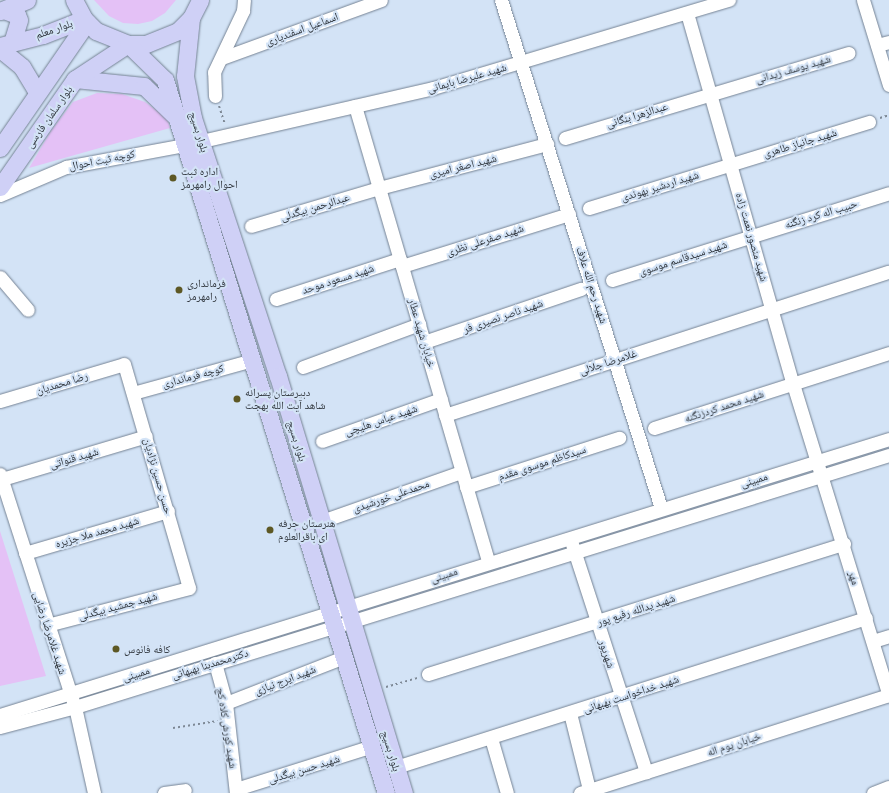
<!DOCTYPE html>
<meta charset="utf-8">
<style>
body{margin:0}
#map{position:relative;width:889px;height:793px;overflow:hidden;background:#d3e3f6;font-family:"PT Serif","Noto Naskh Arabic",serif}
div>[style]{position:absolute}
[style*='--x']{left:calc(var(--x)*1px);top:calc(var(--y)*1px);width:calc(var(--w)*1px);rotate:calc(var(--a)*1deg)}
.green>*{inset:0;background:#e4c1f6}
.path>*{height:2px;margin-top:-1px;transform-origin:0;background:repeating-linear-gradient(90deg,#7e8996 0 2px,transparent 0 5px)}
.roads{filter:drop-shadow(0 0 1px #758394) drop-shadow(0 0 1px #758394)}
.minor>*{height:13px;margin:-6.5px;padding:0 6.5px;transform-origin:6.5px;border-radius:6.5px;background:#fff}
.major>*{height:17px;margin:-8.5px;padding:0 8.5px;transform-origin:8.5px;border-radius:8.5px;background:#cfd0f6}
.dots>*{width:11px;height:11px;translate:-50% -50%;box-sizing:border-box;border:2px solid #d3e3f6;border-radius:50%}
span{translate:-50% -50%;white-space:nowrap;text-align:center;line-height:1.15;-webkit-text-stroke:4px #d3e3f6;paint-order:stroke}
.street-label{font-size:11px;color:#2f353c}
.poi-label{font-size:11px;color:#2f353c}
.left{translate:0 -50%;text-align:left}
</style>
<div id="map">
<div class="green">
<div style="clip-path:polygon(94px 0,176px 0,165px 13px,152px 21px,138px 24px,123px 23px,109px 16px)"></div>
<div style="clip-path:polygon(97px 93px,122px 94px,145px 102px,167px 118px,170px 128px,29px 168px,51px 131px,73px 102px)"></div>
<div style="clip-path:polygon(0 531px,46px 676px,0 686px)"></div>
</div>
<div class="path">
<div style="--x:219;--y:106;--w:19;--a:72"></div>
<div style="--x:880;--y:118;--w:9;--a:-18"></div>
<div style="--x:386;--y:687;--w:33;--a:-16"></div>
<div style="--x:173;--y:728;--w:45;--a:-9"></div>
</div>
<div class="roads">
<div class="minor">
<div style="--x:501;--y:0;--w:533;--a:72.52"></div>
<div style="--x:863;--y:0;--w:89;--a:73"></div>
<div style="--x:687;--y:13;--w:386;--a:74.1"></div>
<div style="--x:793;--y:384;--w:326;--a:72.9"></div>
<div style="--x:877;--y:45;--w:12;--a:-14"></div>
<div style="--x:222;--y:58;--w:169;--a:-20"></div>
<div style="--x:215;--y:96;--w:24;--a:-92"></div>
<div style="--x:214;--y:72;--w:68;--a:-64.6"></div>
<div style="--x:243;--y:11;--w:11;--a:-85"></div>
<div style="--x:355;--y:106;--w:474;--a:73.7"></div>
<div style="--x:565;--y:138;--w:296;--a:-16.7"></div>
<div style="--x:202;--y:141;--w:237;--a:-12.9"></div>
<div style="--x:433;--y:88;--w:309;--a:-16.6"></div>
<div style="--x:0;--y:195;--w:72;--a:-23"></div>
<div style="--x:66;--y:167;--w:121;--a:-10.5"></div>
<div style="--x:589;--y:208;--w:293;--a:-17.1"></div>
<div style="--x:251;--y:226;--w:134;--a:-16.5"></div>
<div style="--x:379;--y:188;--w:174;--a:-14.7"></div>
<div style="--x:402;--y:266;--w:175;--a:-17.3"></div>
<div style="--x:0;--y:277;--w:43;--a:49.7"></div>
<div style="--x:612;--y:280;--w:290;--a:-17.4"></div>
<div style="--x:276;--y:299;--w:130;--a:-17.9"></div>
<div style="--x:424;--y:342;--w:166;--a:-18.7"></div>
<div style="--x:303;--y:367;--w:124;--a:-20.3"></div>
<div style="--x:133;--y:393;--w:124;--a:-15.4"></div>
<div style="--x:0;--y:401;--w:129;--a:-16.6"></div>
<div style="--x:124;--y:364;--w:233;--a:73.8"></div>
<div style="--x:189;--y:588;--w:147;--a:165.4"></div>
<div style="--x:445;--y:415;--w:466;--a:-17.9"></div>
<div style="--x:654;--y:428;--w:247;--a:-17.7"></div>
<div style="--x:322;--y:441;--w:126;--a:-19.4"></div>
<div style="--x:0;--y:474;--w:245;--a:72.2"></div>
<div style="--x:75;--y:707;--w:88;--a:77.5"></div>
<div style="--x:2;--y:479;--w:150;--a:-16.6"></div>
<div style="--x:466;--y:487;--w:161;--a:-17.8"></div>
<div style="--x:322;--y:521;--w:147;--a:-19.4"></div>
<div style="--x:572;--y:544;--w:240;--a:72"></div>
<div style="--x:25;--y:553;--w:149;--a:-16.4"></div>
<div style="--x:873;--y:641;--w:17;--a:-17"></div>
<div style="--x:215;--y:663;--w:41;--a:74.6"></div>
<div style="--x:226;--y:703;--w:91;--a:83.7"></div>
<div style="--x:428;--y:674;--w:436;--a:-17.4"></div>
<div style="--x:226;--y:703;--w:127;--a:-21.3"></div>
<div style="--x:570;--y:713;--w:82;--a:76"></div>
<div style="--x:0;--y:715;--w:931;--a:-17.25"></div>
<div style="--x:0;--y:727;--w:78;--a:-14.9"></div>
<div style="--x:75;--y:707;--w:852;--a:-17.2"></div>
<div style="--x:491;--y:738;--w:57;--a:73.8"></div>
<div style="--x:396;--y:767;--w:493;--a:-17.6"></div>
<div style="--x:236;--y:789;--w:143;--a:-17.5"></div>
<div style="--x:164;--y:793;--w:21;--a:-8"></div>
<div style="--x:580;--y:793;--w:324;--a:-17.6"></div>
<div style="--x:873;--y:793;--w:17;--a:-21"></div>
</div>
<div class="major">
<div style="--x:74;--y:0;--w:21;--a:62"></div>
<div style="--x:84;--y:19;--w:17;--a:45"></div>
<div style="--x:96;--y:31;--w:35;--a:22"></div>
<div style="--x:128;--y:44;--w:18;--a:0"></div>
<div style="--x:146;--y:44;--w:35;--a:-22"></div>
<div style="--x:178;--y:31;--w:18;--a:-45"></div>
<div style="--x:191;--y:18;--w:20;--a:-63"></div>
<div style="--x:4;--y:10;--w:14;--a:21"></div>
<div style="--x:17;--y:15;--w:5;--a:68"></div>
<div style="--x:19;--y:20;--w:21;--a:107"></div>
<div style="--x:0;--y:11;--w:29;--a:-22"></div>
<div style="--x:191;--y:18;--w:58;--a:95.9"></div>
<div style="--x:185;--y:76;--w:43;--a:79.2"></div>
<div style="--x:193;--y:118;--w:272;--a:71.8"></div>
<div style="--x:278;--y:376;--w:436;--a:73.2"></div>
<div style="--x:0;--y:46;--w:44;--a:-14.3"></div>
<div style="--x:43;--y:35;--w:44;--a:-21.3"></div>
<div style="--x:0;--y:49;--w:28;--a:39"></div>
<div style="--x:22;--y:67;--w:29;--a:59"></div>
<div style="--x:75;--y:79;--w:69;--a:5.8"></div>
<div style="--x:144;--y:86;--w:46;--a:44.1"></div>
<div style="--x:0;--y:148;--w:153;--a:-55.4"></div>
<div style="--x:0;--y:187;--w:131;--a:-55.2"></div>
<div style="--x:75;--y:79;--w:64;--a:-33.4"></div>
<div style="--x:128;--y:44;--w:52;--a:44.2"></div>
<div style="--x:165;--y:80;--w:746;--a:72.78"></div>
</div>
</div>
<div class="dots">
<div style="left:173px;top:178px;background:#5d5824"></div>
<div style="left:179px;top:290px;background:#5d5824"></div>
<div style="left:237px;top:399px;background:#5d5824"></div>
<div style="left:270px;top:530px;background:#5d5824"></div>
<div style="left:116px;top:649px;background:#5d5824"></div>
</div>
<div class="street-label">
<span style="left:54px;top:29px;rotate:-19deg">بلوار معلم</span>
<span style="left:302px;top:29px;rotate:-20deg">اسماعیل اسفندیاری</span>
<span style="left:793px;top:69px;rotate:-16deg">شهید یوسف زیدانی</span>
<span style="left:467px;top:78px;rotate:-16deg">شهید علیرضا بایمانی</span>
<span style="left:637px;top:115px;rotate:-17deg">عبدالزهرا بنگانی</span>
<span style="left:49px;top:117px;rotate:-55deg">بلوار سلمان فارسی</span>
<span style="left:199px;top:132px;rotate:73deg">بلوار بسیج</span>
<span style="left:800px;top:143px;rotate:-17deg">شهید جانباز طاهری</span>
<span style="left:102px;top:160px;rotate:-11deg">کوچه ثبت احوال</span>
<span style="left:463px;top:166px;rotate:-14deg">شهید اصغر امیری</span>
<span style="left:660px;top:186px;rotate:-17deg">شهید اردشیر بهوندی</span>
<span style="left:315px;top:207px;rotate:-17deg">عبدالرحمن بیگدلی</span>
<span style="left:821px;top:214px;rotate:-17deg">حبیب اله کرد زنگنه</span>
<span style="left:752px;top:237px;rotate:74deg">شهید منصور نعمت زاده</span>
<span style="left:485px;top:240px;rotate:-18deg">شهید صفرعلی نظری</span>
<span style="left:683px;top:258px;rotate:-18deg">شهید سیدقاسم موسوی</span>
<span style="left:338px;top:279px;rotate:-18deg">شهید مسعود موحد</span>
<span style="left:592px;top:285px;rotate:72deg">شهید رحم الله علاف</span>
<span style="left:503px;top:316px;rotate:-19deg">شهید ناصر نصیری فر</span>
<span style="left:422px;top:333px;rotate:74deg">خیابان شهید عطار</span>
<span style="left:608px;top:362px;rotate:-18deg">غلامرضا جلالی</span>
<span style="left:193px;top:376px;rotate:-15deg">کوچه فرمانداری</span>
<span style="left:62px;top:383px;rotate:-17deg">رضا محمدیان</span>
<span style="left:724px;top:406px;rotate:-18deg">شهید محمد کردزنگنه</span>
<span style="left:381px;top:420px;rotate:-19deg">شهید عباس هلیچی</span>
<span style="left:297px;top:441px;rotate:73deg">بلوار بسیج</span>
<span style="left:74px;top:458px;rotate:-16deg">شهید قنواتی</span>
<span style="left:542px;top:463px;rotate:-18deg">سیدکاظم موسوی مقدم</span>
<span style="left:158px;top:476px;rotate:74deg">حسن حسین نژادیان</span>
<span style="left:754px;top:480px;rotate:-17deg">ممبینی</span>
<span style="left:391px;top:496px;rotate:-19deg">محمدعلی خورشیدی</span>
<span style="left:97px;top:532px;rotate:-16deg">شهید محمد ملا جزیره</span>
<span style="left:444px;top:575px;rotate:-18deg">ممبینی</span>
<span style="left:854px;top:578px;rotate:73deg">مهر</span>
<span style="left:118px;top:606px;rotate:-15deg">شهید جمشید بیگدلی</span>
<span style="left:636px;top:610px;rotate:-18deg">شهید یدالله رفیع پور</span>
<span style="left:50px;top:633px;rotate:72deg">شهید غلامرضا رضایی</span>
<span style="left:607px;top:654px;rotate:72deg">شهریور</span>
<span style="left:210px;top:664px;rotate:-17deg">دکترمحمدبنا بهبهانی</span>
<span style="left:136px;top:674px;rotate:-17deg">ممبینی</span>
<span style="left:285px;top:680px;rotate:-21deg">شهید ایرج نیازی</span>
<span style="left:631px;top:694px;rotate:-18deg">شهید خداخواست بهبهانی</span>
<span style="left:227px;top:728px;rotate:81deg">شهید کورش کلاه کج</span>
<span style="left:734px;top:744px;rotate:-18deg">خیابان یوم اله</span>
<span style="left:391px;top:751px;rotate:73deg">بلوار بسیج</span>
<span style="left:304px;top:769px;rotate:-17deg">شهید حسن بیگدلی</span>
</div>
<div class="poi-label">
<span class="left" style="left:181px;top:178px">اداره ثبت<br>احوال رامهرمز</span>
<span class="left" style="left:187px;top:290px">فرمانداری<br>رامهرمز</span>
<span class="left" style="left:245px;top:399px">دبیرستان پسرانه<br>شاهد آیت الله بهجت</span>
<span class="left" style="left:278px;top:530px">هنرستان حرفه<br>ای باقرالعلوم</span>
<span class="left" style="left:124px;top:649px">کافه فانوس</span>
</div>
</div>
